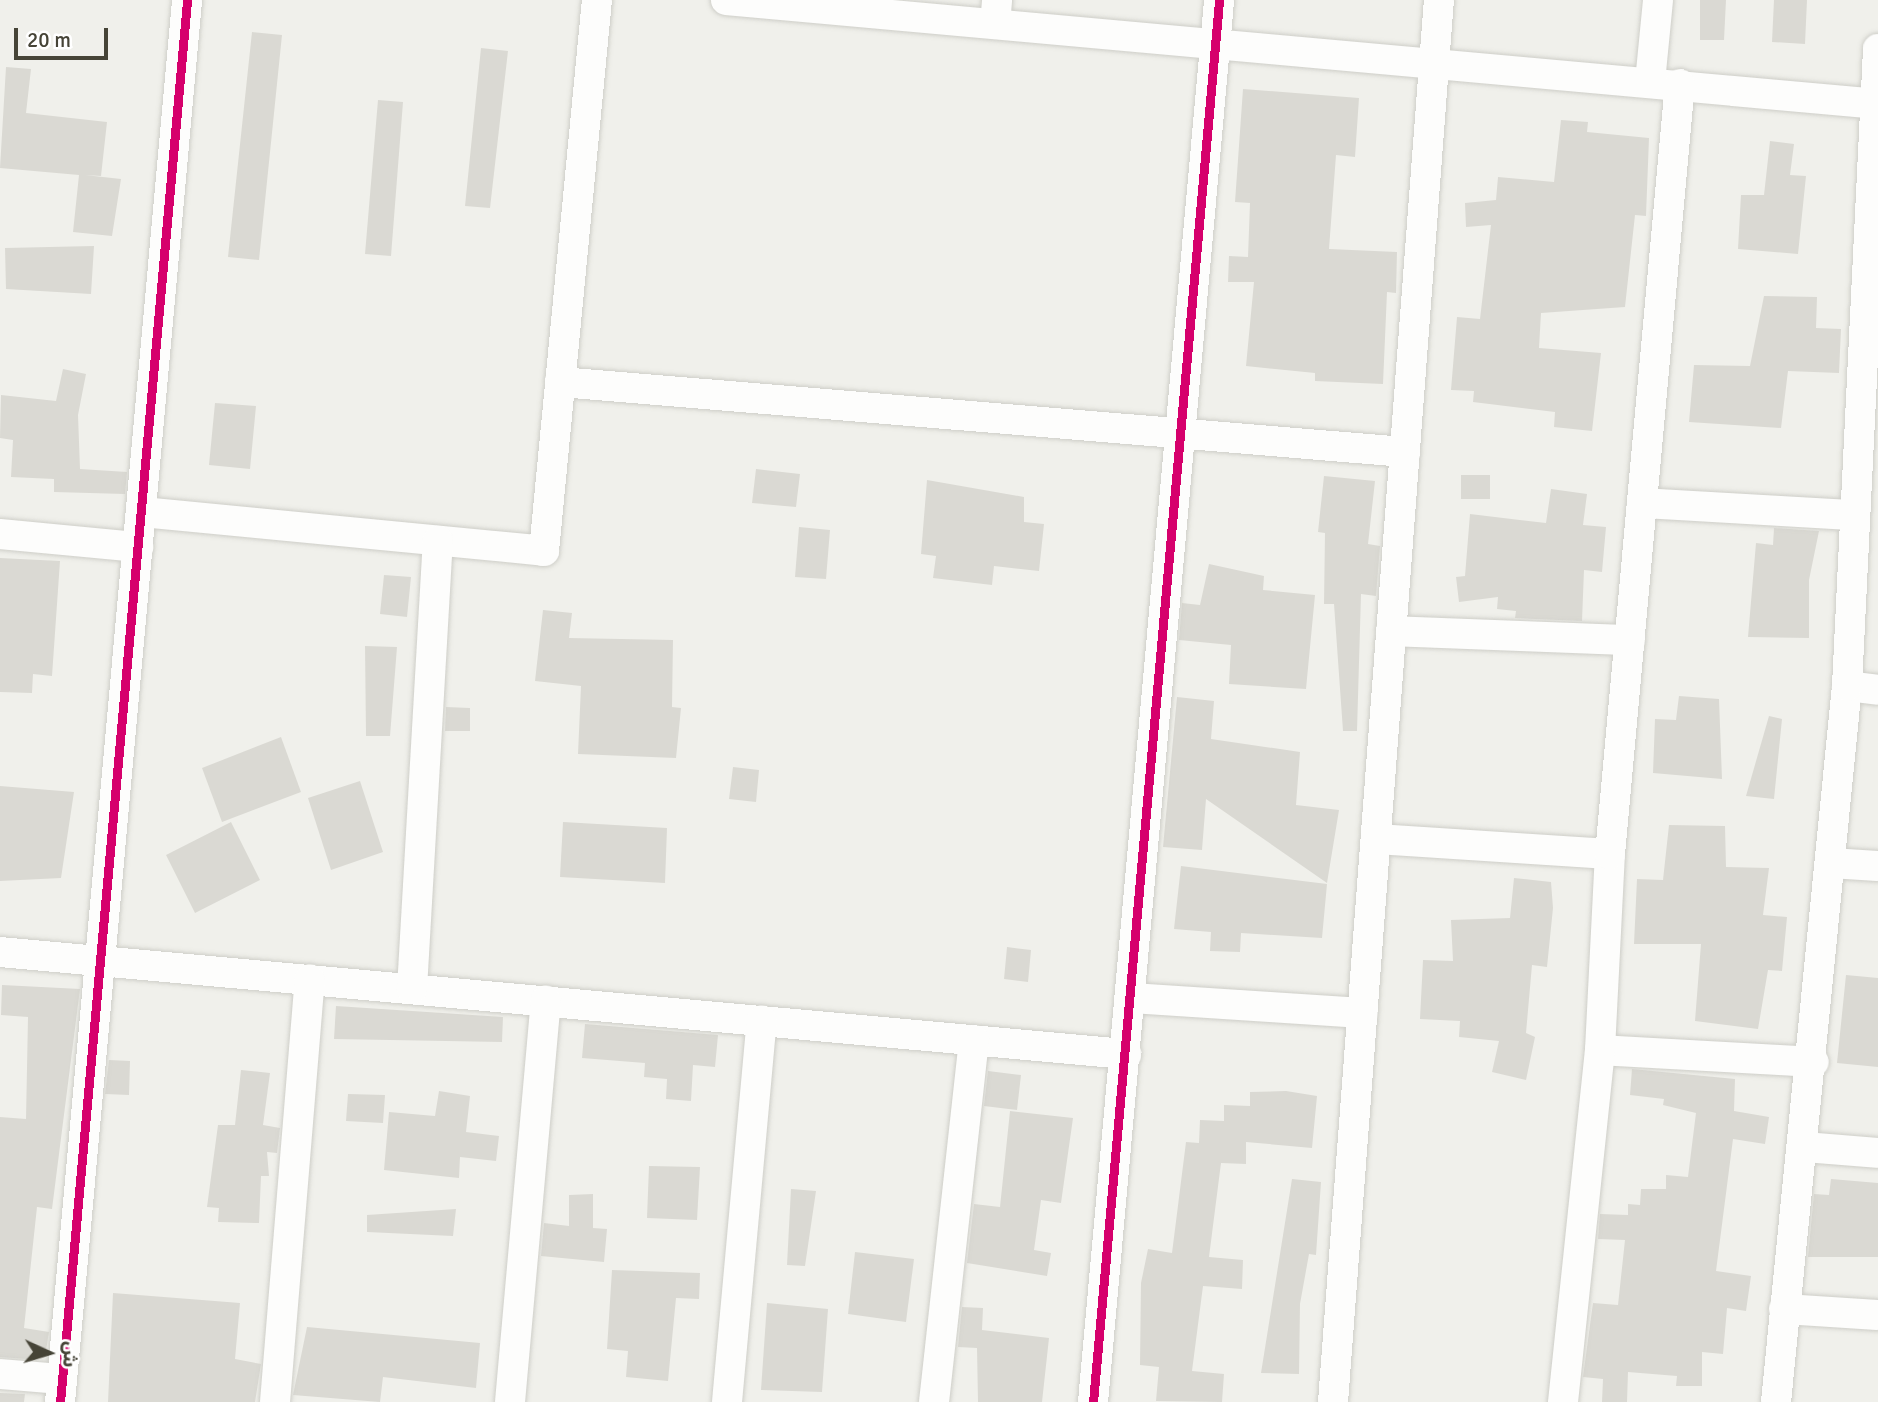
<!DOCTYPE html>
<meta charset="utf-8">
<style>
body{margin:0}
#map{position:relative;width:1878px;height:1402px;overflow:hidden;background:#f0f0eb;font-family:Signika,"Noto Sans Arabic",sans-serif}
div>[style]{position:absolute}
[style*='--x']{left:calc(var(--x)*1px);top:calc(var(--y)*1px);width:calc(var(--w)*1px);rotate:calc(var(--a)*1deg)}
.building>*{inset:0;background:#dad9d3}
.roads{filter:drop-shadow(0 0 2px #cecec8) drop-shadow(0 0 2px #cecec8)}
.minor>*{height:30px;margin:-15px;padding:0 15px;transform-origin:15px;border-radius:15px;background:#fdfdfc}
.cycleway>*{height:9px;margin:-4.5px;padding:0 4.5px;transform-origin:4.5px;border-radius:4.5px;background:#d6006c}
span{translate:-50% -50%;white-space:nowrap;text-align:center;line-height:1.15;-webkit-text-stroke:6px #fff;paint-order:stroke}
.north{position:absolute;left:14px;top:1318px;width:70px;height:70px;-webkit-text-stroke:5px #fff;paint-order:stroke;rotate:94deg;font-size:19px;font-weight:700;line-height:28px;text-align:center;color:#464437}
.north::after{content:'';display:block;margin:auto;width:24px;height:32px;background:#464437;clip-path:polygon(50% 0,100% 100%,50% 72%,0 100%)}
.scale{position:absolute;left:14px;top:28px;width:94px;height:32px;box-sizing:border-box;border:4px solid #464437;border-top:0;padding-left:9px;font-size:21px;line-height:24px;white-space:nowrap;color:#464437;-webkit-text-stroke:5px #fff;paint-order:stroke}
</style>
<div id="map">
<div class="building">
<div style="clip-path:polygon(1700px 0,1726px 0,1724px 40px,1700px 40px)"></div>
<div style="clip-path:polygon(1774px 0,1807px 0,1805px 44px,1772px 42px)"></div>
<div style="clip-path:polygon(252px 32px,282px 35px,259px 260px,228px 257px)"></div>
<div style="clip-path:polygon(481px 48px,508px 51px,490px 208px,465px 206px)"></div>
<div style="clip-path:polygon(6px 67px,31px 69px,26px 113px,107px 122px,101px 176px,85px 175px,121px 179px,112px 236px,73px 232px,79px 175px,0 168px)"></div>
<div style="clip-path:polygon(1243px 89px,1359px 98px,1355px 157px,1336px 155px,1329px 249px,1397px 252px,1396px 293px,1387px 292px,1383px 384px,1315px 381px,1315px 373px,1246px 366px,1254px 282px,1228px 282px,1229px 256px,1248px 257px,1250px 203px,1235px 202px)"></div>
<div style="clip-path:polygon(378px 100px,403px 102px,391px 256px,365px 254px)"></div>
<div style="clip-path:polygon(1561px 120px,1588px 122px,1587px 132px,1649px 138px,1646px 216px,1635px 215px,1625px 307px,1541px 313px,1539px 348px,1601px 353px,1592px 431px,1554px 427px,1555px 412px,1473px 402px,1474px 391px,1451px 390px,1457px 317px,1480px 319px,1491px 225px,1466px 227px,1465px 203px,1496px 200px,1498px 177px,1554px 182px)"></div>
<div style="clip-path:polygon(1770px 141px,1794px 144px,1790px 175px,1806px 176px,1798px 254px,1738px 249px,1741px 195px,1764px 195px)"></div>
<div style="clip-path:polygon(94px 246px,91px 294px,6px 289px,5px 248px)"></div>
<div style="clip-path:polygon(1764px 296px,1817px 297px,1816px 328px,1841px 329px,1839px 373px,1788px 371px,1781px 428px,1689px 422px,1694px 365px,1750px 366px)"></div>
<div style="clip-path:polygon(63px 369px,86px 374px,78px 415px,80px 469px,127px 472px,125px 494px,54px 492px,54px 479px,11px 477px,13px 440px,0 438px,1px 395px,56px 401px)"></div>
<div style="clip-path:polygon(215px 403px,256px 406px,250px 469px,209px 465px)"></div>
<div style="clip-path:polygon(756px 469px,800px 474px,796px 507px,752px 503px)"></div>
<div style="clip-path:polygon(1461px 475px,1490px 475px,1490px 499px,1461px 499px)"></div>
<div style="clip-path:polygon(1324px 476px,1375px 481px,1368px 544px,1380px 546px,1376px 596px,1361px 594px,1357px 731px,1343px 731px,1334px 604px,1324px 604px,1325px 533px,1318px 532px)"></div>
<div style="clip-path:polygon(927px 480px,1024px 497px,1024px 522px,1044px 524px,1039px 571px,994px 566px,992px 585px,933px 578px,936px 556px,921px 554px)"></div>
<div style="clip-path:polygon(1551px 489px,1587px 494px,1583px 525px,1606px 527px,1602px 572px,1584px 570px,1582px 621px,1515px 618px,1516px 611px,1497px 609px,1498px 597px,1459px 602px,1456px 577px,1465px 576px,1470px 514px,1546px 523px)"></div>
<div style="clip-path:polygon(799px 527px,830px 530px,826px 579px,795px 577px)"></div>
<div style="clip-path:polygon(1774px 528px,1819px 531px,1809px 580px,1809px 638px,1748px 637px,1756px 543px,1773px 545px)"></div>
<div style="clip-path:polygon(0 558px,60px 561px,52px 676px,33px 674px,32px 693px,0 692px)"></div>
<div style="clip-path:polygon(1209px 564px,1264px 576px,1263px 590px,1315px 595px,1306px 689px,1229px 684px,1231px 645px,1179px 640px,1182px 603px,1200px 605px)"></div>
<div style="clip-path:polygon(384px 575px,411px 577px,407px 617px,380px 614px)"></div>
<div style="clip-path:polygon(543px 610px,572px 613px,569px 638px,673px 640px,672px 707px,681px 708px,676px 758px,578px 754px,581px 686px,535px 681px)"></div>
<div style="clip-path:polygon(365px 646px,397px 647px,390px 736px,366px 736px)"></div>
<div style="clip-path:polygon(1679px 696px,1719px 699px,1722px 779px,1653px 773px,1655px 719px,1676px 720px)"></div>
<div style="clip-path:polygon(1177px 697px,1214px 701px,1211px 739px,1300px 752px,1296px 805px,1339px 810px,1327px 883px,1206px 799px,1202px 850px,1163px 847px)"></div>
<div style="clip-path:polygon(446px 707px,470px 708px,470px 731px,445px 731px)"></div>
<div style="clip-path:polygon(1769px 716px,1782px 719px,1774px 799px,1746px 796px)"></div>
<div style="clip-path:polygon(281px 737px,301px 792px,222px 822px,202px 768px)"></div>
<div style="clip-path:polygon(733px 767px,759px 770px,756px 802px,729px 799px)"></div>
<div style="clip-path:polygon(360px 781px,383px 852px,331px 870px,308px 798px)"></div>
<div style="clip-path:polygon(0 786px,74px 792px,61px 878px,0 881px)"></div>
<div style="clip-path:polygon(231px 822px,260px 880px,195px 913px,166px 855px)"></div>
<div style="clip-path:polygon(563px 822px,667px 828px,665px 883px,560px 877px)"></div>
<div style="clip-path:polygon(1669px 825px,1725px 826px,1726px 867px,1769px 868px,1763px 915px,1787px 917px,1782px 971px,1768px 970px,1758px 1029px,1695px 1021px,1701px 944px,1634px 944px,1637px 879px,1663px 880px)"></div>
<div style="clip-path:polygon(1181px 866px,1327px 884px,1322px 938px,1241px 933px,1240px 952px,1210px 951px,1211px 932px,1174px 929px)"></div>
<div style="clip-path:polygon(1514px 878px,1551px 882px,1553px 908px,1547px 967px,1532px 965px,1526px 1033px,1535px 1037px,1526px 1080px,1492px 1072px,1499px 1041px,1459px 1037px,1460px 1021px,1420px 1019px,1423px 960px,1453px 961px,1451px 920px,1510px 918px)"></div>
<div style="clip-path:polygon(1007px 947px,1031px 950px,1028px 982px,1004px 979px)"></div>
<div style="clip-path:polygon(1846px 975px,1878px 978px,1878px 1067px,1837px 1063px)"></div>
<div style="clip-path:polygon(2px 985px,80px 989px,52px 1209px,37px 1207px,24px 1328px,49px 1332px,48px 1338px,45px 1357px,27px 1359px,0 1357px,0 1117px,26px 1119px,28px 1017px,1px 1015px)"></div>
<div style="clip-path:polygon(336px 1006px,503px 1017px,502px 1042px,334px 1039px)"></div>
<div style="clip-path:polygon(585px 1024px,718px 1035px,715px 1067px,693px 1065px,691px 1101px,666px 1099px,667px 1079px,644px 1077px,645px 1063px,582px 1058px)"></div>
<div style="clip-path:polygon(109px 1060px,130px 1061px,129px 1095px,105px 1094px)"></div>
<div style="clip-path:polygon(1632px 1069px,1735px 1079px,1734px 1111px,1769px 1117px,1765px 1144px,1733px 1139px,1716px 1271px,1751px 1276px,1746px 1311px,1727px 1308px,1723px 1354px,1702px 1352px,1702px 1386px,1676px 1386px,1677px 1376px,1628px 1372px,1627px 1402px,1602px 1402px,1603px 1379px,1583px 1377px,1593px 1303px,1618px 1305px,1625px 1240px,1598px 1239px,1600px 1214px,1628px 1215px,1628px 1204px,1640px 1205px,1641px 1189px,1666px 1189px,1666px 1175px,1688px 1177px,1696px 1113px,1663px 1105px,1664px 1099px,1630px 1095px)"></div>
<div style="clip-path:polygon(241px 1070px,270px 1073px,263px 1125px,280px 1128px,277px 1153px,267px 1152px,269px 1176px,261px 1176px,259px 1223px,218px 1222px,219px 1208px,207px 1207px,218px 1125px,235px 1125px)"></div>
<div style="clip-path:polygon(988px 1071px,1021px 1075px,1017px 1110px,984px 1106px)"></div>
<div style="clip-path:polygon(439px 1091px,470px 1096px,466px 1132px,499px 1136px,496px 1161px,460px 1157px,459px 1178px,384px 1170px,389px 1112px,435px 1116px)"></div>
<div style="clip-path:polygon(1286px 1091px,1317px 1096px,1312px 1148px,1246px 1142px,1246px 1164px,1221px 1163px,1209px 1257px,1243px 1260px,1242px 1289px,1203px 1286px,1192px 1371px,1224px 1374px,1222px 1402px,1156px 1401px,1159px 1367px,1140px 1365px,1141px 1283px,1148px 1249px,1172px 1253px,1186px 1142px,1199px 1143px,1200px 1120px,1224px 1121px,1224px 1105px,1250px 1106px,1250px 1092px)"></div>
<div style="clip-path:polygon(348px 1094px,385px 1095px,383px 1123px,346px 1121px)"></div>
<div style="clip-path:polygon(1010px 1111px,1073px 1118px,1061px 1203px,1041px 1200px,1034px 1250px,1051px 1253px,1047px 1276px,967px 1263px,974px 1204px,1000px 1207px)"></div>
<div style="clip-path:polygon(649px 1166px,700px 1167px,697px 1220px,647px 1218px)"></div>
<div style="clip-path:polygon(1292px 1179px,1321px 1182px,1316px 1255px,1309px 1254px,1300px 1304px,1299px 1374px,1261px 1373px)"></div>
<div style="clip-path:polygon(1831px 1179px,1878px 1183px,1878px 1257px,1808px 1257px,1814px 1194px,1829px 1195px)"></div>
<div style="clip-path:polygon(791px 1189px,816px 1191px,805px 1266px,787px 1265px)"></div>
<div style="clip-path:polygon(593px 1194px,593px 1228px,607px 1229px,604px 1262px,541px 1256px,544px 1223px,569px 1226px,569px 1195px)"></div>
<div style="clip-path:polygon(456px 1209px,453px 1236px,367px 1232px,367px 1215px)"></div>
<div style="clip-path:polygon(855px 1252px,914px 1259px,906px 1322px,848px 1314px)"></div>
<div style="clip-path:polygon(612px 1270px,700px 1273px,699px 1299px,676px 1298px,668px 1381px,626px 1377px,628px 1351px,607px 1349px)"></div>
<div style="clip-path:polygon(113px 1293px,240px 1303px,235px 1359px,261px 1364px,255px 1402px,108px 1402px)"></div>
<div style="clip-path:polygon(767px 1303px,828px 1309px,822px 1392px,761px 1390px)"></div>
<div style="clip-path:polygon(962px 1307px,983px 1308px,982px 1330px,1049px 1338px,1042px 1402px,978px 1402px,977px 1348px,958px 1347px)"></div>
<div style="clip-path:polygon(307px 1327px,480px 1343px,476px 1388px,383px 1377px,380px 1402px,293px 1395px)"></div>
<div style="clip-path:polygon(0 1393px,25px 1394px,24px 1402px,0 1402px)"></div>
</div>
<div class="roads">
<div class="minor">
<div style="--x:726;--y:0;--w:1157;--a:5.16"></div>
<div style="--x:995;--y:24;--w:24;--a:-85"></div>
<div style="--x:1650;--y:82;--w:82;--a:-84.4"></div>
<div style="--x:560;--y:382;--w:848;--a:4.74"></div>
<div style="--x:1642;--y:503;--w:211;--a:3.3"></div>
<div style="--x:142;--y:512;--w:404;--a:5.5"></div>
<div style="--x:544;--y:551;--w:554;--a:-84.51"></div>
<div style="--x:0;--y:534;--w:139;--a:5.4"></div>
<div style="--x:1391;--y:631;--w:239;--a:2.2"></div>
<div style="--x:1847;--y:686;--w:31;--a:7"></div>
<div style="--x:1376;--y:839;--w:234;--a:3.7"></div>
<div style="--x:1830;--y:863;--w:48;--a:3.6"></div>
<div style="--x:0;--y:952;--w:1131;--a:5.18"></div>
<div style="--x:412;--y:989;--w:449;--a:-86.7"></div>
<div style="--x:1131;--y:998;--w:232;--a:3.7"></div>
<div style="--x:1600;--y:1050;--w:214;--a:3.2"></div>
<div style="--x:1804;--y:1147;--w:74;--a:4.6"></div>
<div style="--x:1784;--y:1309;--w:94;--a:3.7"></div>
<div style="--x:0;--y:1374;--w:61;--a:4.7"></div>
<div style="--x:60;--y:1402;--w:1408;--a:-84.82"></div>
<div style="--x:275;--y:1402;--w:424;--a:-85.3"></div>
<div style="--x:510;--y:1402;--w:403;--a:-84.9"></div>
<div style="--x:727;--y:1402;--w:383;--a:-84.8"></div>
<div style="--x:934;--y:1402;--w:364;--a:-83.7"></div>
<div style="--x:1093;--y:1402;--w:1408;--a:-84.86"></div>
<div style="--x:1333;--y:1402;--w:1406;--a:-85.68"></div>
<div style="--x:1563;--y:1402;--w:354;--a:-84"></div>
<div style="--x:1600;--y:1050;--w:196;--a:-87.1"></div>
<div style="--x:1610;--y:854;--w:773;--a:-84.81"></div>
<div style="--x:1776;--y:1402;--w:720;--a:-84.34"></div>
<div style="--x:1847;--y:686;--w:638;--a:-87.21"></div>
</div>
</div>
<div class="cycleway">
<div style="--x:60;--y:1402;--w:1408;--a:-84.82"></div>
<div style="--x:1093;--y:1402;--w:1408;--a:-84.86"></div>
</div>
<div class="north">ش</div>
<div class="scale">20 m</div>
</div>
